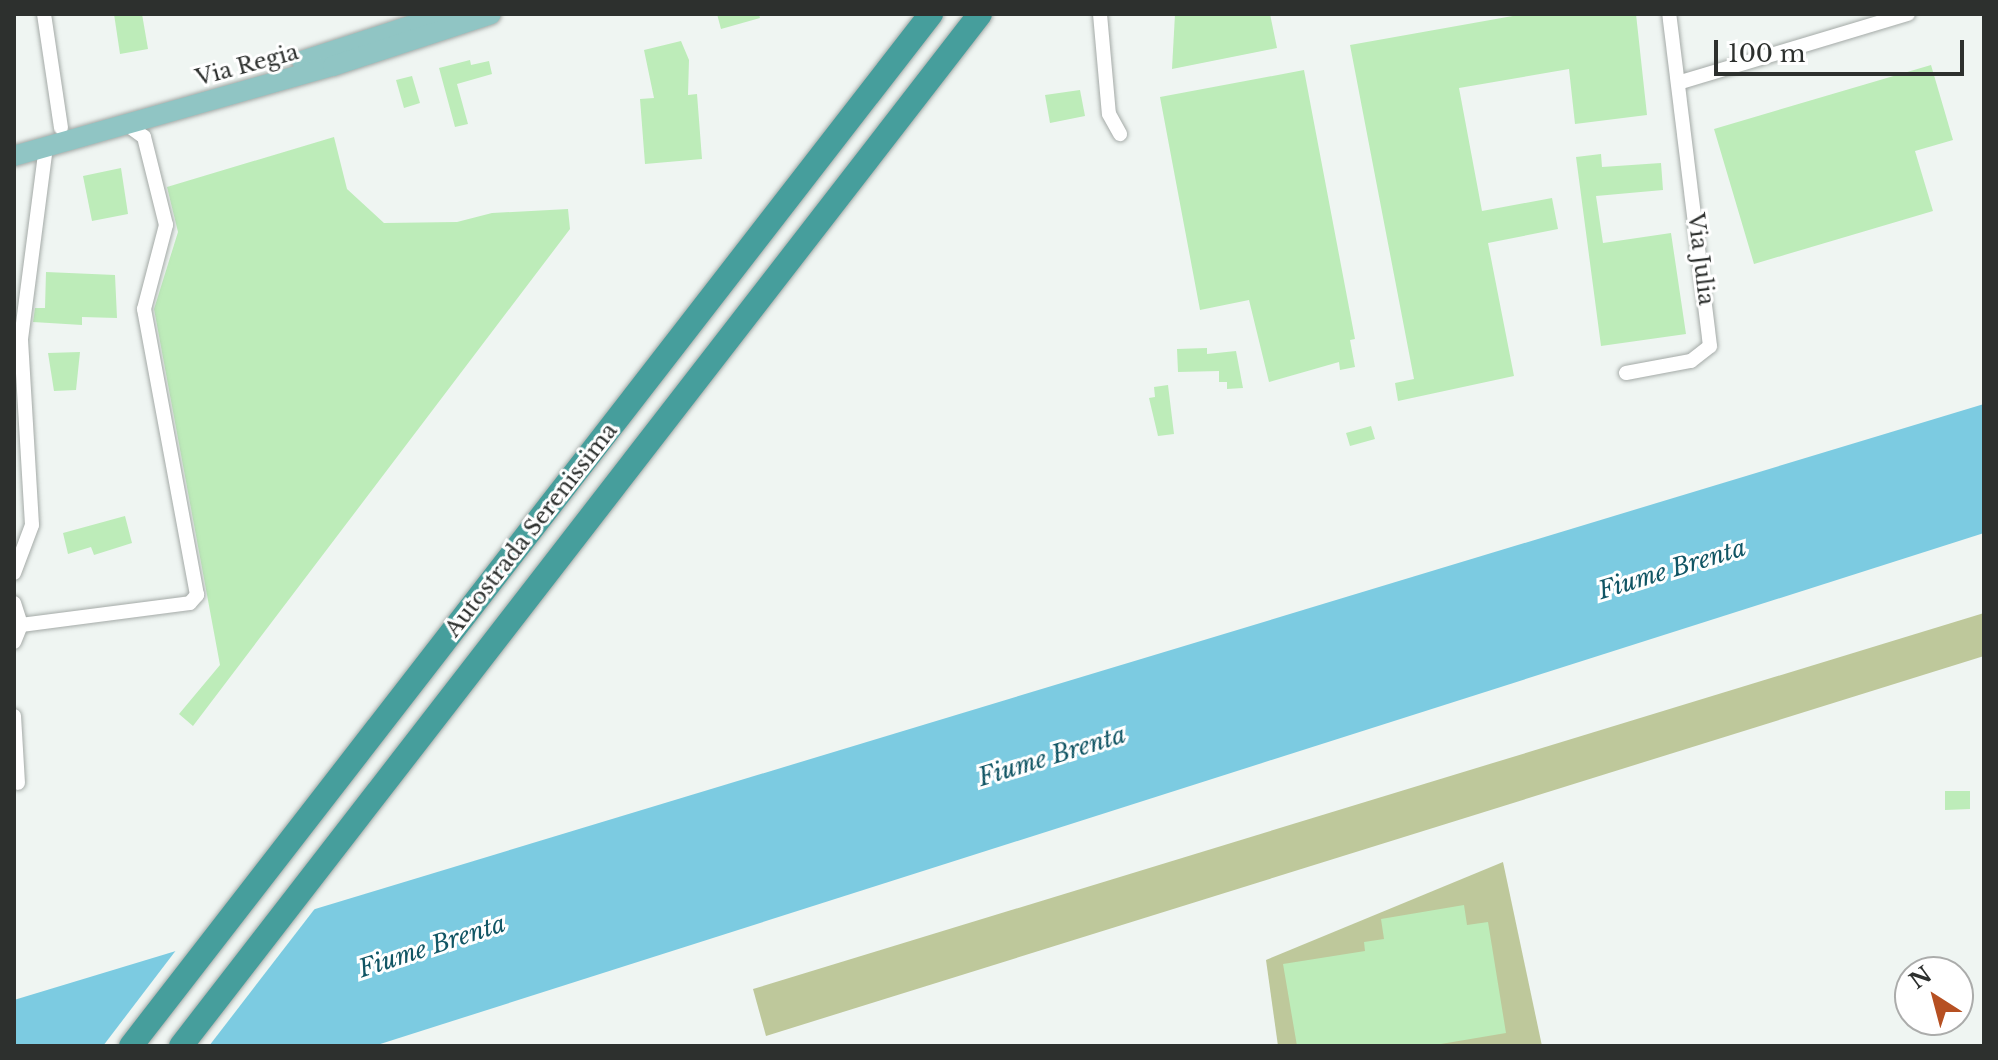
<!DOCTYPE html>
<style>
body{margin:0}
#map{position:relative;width:1998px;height:1060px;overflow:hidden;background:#eff5f2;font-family:"Libre Baskerville",serif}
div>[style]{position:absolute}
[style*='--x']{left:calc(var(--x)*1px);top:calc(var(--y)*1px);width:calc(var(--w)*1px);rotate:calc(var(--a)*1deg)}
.green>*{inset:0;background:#bec89b}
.water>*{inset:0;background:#7ccbe1}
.pier>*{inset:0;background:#eff5f2}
.building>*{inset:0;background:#bdecb9}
.roads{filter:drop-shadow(0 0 2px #a4aaa7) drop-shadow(0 0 2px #a4aaa7)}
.street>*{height:14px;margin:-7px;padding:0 7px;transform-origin:7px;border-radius:7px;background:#fff}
.primary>*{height:20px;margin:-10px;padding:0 10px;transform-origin:10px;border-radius:10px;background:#90c5c4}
.highway>*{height:24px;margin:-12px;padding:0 12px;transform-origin:12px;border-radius:12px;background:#469e9c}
span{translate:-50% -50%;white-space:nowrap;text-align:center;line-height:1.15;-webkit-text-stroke:6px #fff;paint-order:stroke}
.street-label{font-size:22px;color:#2d302e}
.water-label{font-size:24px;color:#115564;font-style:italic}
.frame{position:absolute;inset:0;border:16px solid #2d302e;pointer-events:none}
.north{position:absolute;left:1894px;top:956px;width:80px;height:80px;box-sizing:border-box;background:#fff;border:2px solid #abacab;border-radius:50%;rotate:324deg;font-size:22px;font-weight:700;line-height:32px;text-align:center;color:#2d302e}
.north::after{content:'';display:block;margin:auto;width:28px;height:36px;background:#b65022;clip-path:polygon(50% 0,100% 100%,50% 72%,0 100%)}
.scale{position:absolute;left:1714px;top:40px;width:250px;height:36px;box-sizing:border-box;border:4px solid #2d302e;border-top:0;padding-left:10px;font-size:24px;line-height:28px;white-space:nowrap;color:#2d302e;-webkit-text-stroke:6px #fff;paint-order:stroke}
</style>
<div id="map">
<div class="green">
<div style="clip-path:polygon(1984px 613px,1984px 656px,766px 1036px,753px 989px)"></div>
<div style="clip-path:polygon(1503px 862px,1542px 1046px,1278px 1046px,1266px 960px)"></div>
</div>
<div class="water">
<div style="clip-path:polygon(1984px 404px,1984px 533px,374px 1046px,14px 1046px,14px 1000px)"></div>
</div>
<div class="pier">
<div style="clip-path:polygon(320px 902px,209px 1046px,103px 1046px,180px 945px)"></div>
</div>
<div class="building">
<div style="clip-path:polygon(114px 14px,142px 14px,148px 49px,120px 54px)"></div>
<div style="clip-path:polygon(717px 14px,759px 14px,760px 18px,721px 29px)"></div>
<div style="clip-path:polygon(1175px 14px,1270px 14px,1277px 48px,1172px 69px)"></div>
<div style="clip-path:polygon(1524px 14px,1636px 14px,1647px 115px,1575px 124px,1569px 69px,1459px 88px,1482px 211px,1552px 198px,1558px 229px,1488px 243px,1514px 376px,1398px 401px,1395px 383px,1414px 379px,1350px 45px)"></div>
<div style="clip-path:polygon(681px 41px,689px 60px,688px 95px,697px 94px,702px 159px,645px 164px,640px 99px,654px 98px,644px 50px)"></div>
<div style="clip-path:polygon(470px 60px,471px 65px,489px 61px,492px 74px,457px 84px,468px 124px,455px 127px,439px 68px)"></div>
<div style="clip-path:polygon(1931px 65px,1953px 140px,1915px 151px,1933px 211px,1754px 264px,1714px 129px)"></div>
<div style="clip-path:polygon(1304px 70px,1355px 339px,1350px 340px,1355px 367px,1340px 370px,1339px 362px,1269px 382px,1249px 300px,1200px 310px,1160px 97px)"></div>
<div style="clip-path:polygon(412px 76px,420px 103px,404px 108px,396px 80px)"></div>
<div style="clip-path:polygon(1080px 90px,1085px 116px,1050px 123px,1045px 95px)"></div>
<div style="clip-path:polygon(334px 137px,347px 189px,384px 223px,457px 222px,492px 213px,568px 209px,570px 229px,193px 726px,179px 714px,220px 665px,154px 309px,178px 232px,167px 187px)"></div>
<div style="clip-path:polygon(1601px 154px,1602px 167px,1661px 163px,1663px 190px,1596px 196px,1603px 243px,1671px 233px,1686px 334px,1601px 346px,1576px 157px)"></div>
<div style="clip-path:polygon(121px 168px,128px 214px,92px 221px,83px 176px)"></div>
<div style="clip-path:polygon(46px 272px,115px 275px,117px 318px,82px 317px,82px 325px,33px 322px,35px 308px,45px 308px)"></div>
<div style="clip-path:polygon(1207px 348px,1207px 354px,1236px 351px,1243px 388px,1227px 389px,1227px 382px,1219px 382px,1219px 371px,1178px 372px,1177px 349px)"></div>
<div style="clip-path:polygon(80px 352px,76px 390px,54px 391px,48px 353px)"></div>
<div style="clip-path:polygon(1168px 385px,1174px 434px,1158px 436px,1149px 398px,1155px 397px,1154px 387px)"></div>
<div style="clip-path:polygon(1371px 426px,1375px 439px,1350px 446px,1346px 433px)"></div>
<div style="clip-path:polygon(125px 516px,132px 543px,94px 555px,91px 547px,68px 554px,63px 533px)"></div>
<div style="clip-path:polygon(1945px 791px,1970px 791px,1970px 809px,1945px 810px)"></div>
<div style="clip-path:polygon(1464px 905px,1467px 925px,1488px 922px,1506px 1033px,1429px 1046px,1297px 1046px,1283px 964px,1365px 951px,1364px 942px,1384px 939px,1381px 919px)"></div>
</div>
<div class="roads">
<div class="street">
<div style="--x:44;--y:14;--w:115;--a:81.5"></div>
<div style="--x:1100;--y:14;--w:100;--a:84.9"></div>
<div style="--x:1109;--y:114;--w:23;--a:61"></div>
<div style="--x:1681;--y:82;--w:237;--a:-16.7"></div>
<div style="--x:1626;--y:373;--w:66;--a:-10.5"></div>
<div style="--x:1691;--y:361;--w:24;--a:-38"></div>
<div style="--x:1710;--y:346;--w:335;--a:-97"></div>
<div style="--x:14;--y:573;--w:51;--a:-69.4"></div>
<div style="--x:32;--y:525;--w:186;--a:-93.4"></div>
<div style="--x:21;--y:339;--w:195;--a:-82.6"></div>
<div style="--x:14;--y:603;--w:23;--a:72"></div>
<div style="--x:21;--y:625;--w:18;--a:112"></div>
<div style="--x:21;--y:625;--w:170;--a:-7.4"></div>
<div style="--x:190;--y:603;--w:11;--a:-49"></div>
<div style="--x:197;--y:595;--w:291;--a:-100.5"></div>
<div style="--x:144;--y:309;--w:87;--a:-75.3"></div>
<div style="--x:166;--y:225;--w:91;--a:-104"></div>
<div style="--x:144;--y:137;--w:22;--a:-144"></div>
<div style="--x:14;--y:716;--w:67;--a:86.6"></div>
</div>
<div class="primary">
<div style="--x:302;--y:61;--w:152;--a:-18"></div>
<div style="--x:14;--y:156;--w:331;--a:-15.8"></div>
<div style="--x:333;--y:66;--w:166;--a:-18.2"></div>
</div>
<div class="highway">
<div style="--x:131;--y:1046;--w:1306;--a:-52.22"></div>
<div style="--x:181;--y:1046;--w:1305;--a:-52.25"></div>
</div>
</div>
<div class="street-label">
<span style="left:247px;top:65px;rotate:-15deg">Via Regia</span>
<span style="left:1701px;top:259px;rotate:83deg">Via Julia</span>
<span style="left:531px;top:530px;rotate:-52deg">Autostrada Serenissima</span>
</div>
<div class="water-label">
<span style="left:1672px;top:569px;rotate:-17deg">Fiume Brenta</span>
<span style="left:1052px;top:756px;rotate:-17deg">Fiume Brenta</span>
<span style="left:432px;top:946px;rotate:-18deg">Fiume Brenta</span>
</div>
<div class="frame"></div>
<div class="north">N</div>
<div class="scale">100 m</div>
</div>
